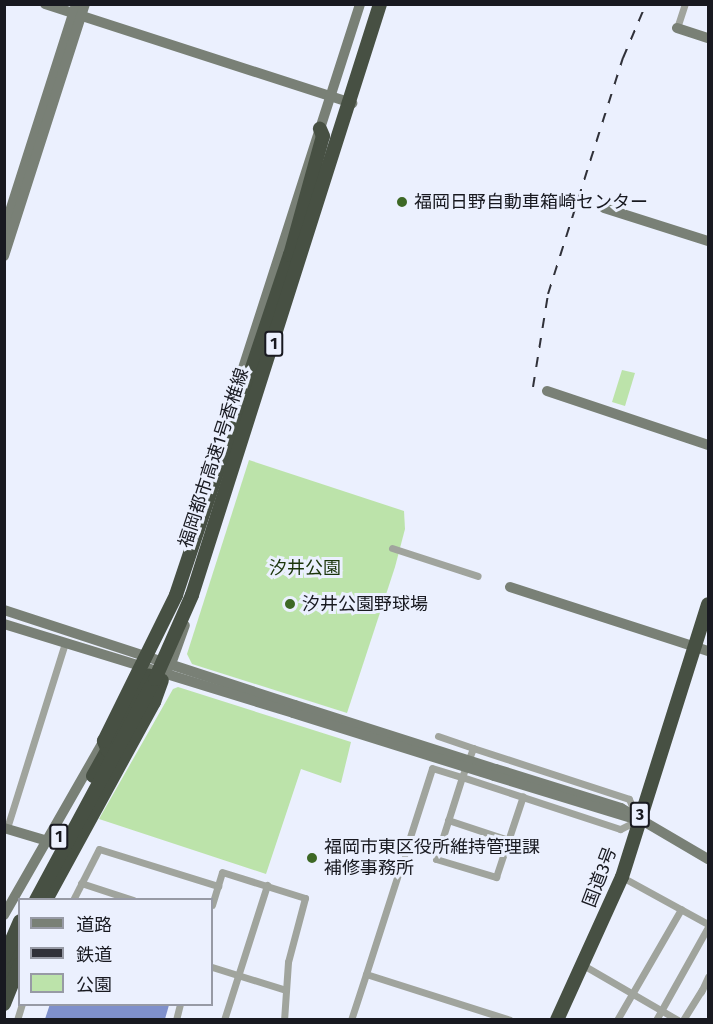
<!DOCTYPE html>
<meta charset="utf-8">
<style>
body{margin:0}
#map{position:relative;width:713px;height:1024px;overflow:hidden;background:#ebf0fe;font-family:"Fira Sans","Noto Sans JP",sans-serif}
div>[style]{position:absolute}
[style*='--x']{left:calc(var(--x)*1px);top:calc(var(--y)*1px);width:calc(var(--w)*1px);rotate:calc(var(--a)*1deg)}
.green>*{inset:0;background:#bce3aa}
.water>*{inset:0;background:#7f90cc}
.street>*{height:7px;margin:-3.5px;padding:0 3.5px;transform-origin:3.5px;border-radius:3.5px;background:#a0a49d}
.secondary>*{height:10px;margin:-5px;padding:0 5px;transform-origin:5px;border-radius:5px;background:#798076}
.highway>*{height:14px;margin:-7px;padding:0 7px;transform-origin:7px;border-radius:7px;background:#475043}
.rail>*{height:2px;margin-top:-1px;transform-origin:0;background:repeating-linear-gradient(90deg,#303139 0 10px,transparent 0 20px)}
.secondary-bridge>*{height:10px;margin:-5px;padding:0 5px;transform-origin:5px;border-radius:5px;background:#798076}
.highway-bridge>*{height:14px;margin:-7px;padding:0 7px;transform-origin:7px;border-radius:7px;background:#475043}
.dots>*{width:16px;height:16px;translate:-50% -50%;box-sizing:border-box;border:3px solid #ebf0fe;border-radius:50%}
span{translate:-50% -50%;white-space:nowrap;text-align:center;line-height:1.15;-webkit-text-stroke:6px #ebf0fe;paint-order:stroke}
.shield-label span{padding:2px 4px;background:#ebf0fe;border:2px solid;border-radius:4px;-webkit-text-stroke-width:0}
.shield-label{font-size:16px;color:#181920;font-weight:700}
.poi-label{font-size:18px;color:#181920}
.left{translate:0 -50%;text-align:left}
.street-label{font-size:18px;color:#181920}
.park-label{font-size:18px;color:#1b350b}
.frame{position:absolute;inset:0;border:6px solid #181920;pointer-events:none}
.legend{position:absolute;left:18px;top:898px;width:195px;height:108px;box-sizing:border-box;background:#ebf0fe;border:2px solid #979aa5;margin:0;padding:8px 10px;list-style:none;font-size:18px;color:#181920}
.legend li{display:flex;align-items:center;gap:12px;height:30px}
.legend b{width:30px;border:2px solid #979aa5}
</style>
<div id="map">
<div class="green">
<div style="clip-path:polygon(622px 370px,635px 373px,625px 406px,612px 402px)"></div>
<div style="clip-path:polygon(249px 460px,404px 511px,405px 529px,395px 567px,347px 713px,192px 664px,187px 654px)"></div>
<div style="clip-path:polygon(178px 687px,351px 742px,341px 783px,301px 769px,266px 874px,99px 819px,173px 689px)"></div>
</div>
<div class="water">
<div style="clip-path:polygon(50px 1004px,169px 1004px,169px 1005px,165px 1019px,45px 1019px)"></div>
</div>
<div class="street">
<div style="--x:677;--y:28;--w:25;--a:-72"></div>
<div style="--x:392;--y:548;--w:90;--a:18"></div>
<div style="--x:438;--y:736;--w:37;--a:19"></div>
<div style="--x:473;--y:748;--w:164;--a:18.1"></div>
<div style="--x:629;--y:799;--w:23;--a:67"></div>
<div style="--x:638;--y:820;--w:20;--a:153"></div>
<div style="--x:620;--y:829;--w:166;--a:-161.8"></div>
<div style="--x:462;--y:777;--w:31;--a:-69"></div>
<div style="--x:448;--y:820;--w:63;--a:18.4"></div>
<div style="--x:7;--y:828;--w:194;--a:-72.6"></div>
<div style="--x:622;--y:877;--w:98;--a:28.7"></div>
<div style="--x:81;--y:883;--w:55;--a:18.1"></div>
<div style="--x:73;--y:900;--w:57;--a:-63"></div>
<div style="--x:99;--y:849;--w:125;--a:17.3"></div>
<div style="--x:212;--y:905;--w:34;--a:-73"></div>
<div style="--x:222;--y:872;--w:87;--a:17.4"></div>
<div style="--x:305;--y:898;--w:66;--a:104.9"></div>
<div style="--x:288;--y:962;--w:58;--a:93.9"></div>
<div style="--x:583;--y:965;--w:110;--a:30.1"></div>
<div style="--x:212;--y:967;--w:77;--a:17.3"></div>
<div style="--x:366;--y:974;--w:216;--a:-72.2"></div>
<div style="--x:432;--y:768;--w:31;--a:17"></div>
<div style="--x:462;--y:777;--w:86;--a:107.6"></div>
<div style="--x:436;--y:859;--w:63;--a:16.7"></div>
<div style="--x:496;--y:877;--w:85;--a:-71.6"></div>
<div style="--x:701;--y:992;--w:17;--a:-65"></div>
<div style="--x:17;--y:1020;--w:17;--a:-73"></div>
<div style="--x:176;--y:1020;--w:16;--a:-76"></div>
<div style="--x:224;--y:1020;--w:142;--a:-72.3"></div>
<div style="--x:351;--y:1020;--w:48;--a:-71.9"></div>
<div style="--x:366;--y:974;--w:151;--a:17.7"></div>
<div style="--x:617;--y:1020;--w:128;--a:-60"></div>
<div style="--x:656;--y:1020;--w:107;--a:-60.8"></div>
<div style="--x:683;--y:1020;--w:36;--a:-58"></div>
</div>
<div class="secondary">
<div style="--x:45;--y:4;--w:323;--a:17.9"></div>
<div style="--x:677;--y:28;--w:33;--a:18"></div>
<div style="--x:604;--y:208;--w:109;--a:17.6"></div>
<div style="--x:4;--y:230;--w:237;--a:-72.3"></div>
<div style="--x:4;--y:256;--w:265;--a:-72.2"></div>
<div style="--x:547;--y:391;--w:170;--a:18.5"></div>
<div style="--x:190;--y:533;--w:556;--a:-72.18"></div>
<div style="--x:510;--y:587;--w:208;--a:17.9"></div>
<div style="--x:4;--y:610;--w:306;--a:18.1"></div>
<div style="--x:4;--y:624;--w:302;--a:17.1"></div>
<div style="--x:156;--y:686;--w:27;--a:-56"></div>
<div style="--x:171;--y:664;--w:41;--a:-70.3"></div>
<div style="--x:496;--y:769;--w:131;--a:17.3"></div>
<div style="--x:621;--y:808;--w:101;--a:30.4"></div>
<div style="--x:494;--y:776;--w:147;--a:17"></div>
<div style="--x:4;--y:828;--w:59;--a:16.6"></div>
<div style="--x:4;--y:915;--w:205;--a:-60.2"></div>
</div>
<div class="highway">
<div style="--x:176;--y:595;--w:359;--a:-71.5"></div>
<div style="--x:290;--y:255;--w:123;--a:-74.5"></div>
<div style="--x:323;--y:136;--w:8;--a:-113"></div>
<div style="--x:93;--y:776;--w:115;--a:-61"></div>
<div style="--x:46;--y:900;--w:226;--a:-61.4"></div>
<div style="--x:154;--y:702;--w:23;--a:-70"></div>
<div style="--x:4;--y:978;--w:41;--a:-68.5"></div>
<div style="--x:4;--y:1004;--w:43;--a:-68.2"></div>
<div style="--x:557;--y:1020;--w:157;--a:-65.6"></div>
<div style="--x:622;--y:877;--w:286;--a:-72.5"></div>
</div>
<div class="rail">
<div style="--x:533;--y:387;--w:94;--a:-80.8"></div>
<div style="--x:548;--y:294;--w:248;--a:-72.4"></div>
<div style="--x:623;--y:58;--w:59;--a:-66.9"></div>
</div>
<div class="secondary-bridge">
<div style="--x:295;--y:705;--w:211;--a:17.7"></div>
<div style="--x:293;--y:713;--w:211;--a:17.4"></div>
</div>
<div class="highway-bridge">
<div style="--x:108;--y:751;--w:11;--a:-112"></div>
<div style="--x:104;--y:741;--w:163;--a:-63.7"></div>
<div style="--x:36;--y:900;--w:251;--a:-61.7"></div>
<div style="--x:155;--y:679;--w:92;--a:-66.2"></div>
<div style="--x:192;--y:595;--w:620;--a:-72.35"></div>
<div style="--x:4;--y:958;--w:40;--a:-66.6"></div>
</div>
<div class="dots">
<div style="left:402px;top:202px;background:#3d6825"></div>
<div style="left:290px;top:604px;background:#3d6825"></div>
<div style="left:312px;top:858px;background:#3d6825"></div>
</div>
<div class="shield-label">
<span style="left:274px;top:344px">1</span>
<span style="left:640px;top:815px">3</span>
<span style="left:59px;top:837px">1</span>
</div>
<div class="poi-label">
<span class="left" style="left:414px;top:202px">福岡日野自動車箱崎センター</span>
<span class="left" style="left:302px;top:604px">汐井公園野球場</span>
<span class="left" style="left:324px;top:858px">福岡市東区役所維持管理課<br>補修事務所</span>
</div>
<div class="street-label">
<span style="left:214px;top:458px;rotate:-72deg">福岡都市高速1号香椎線</span>
<span style="left:600px;top:877px;rotate:-69deg">国道3号</span>
</div>
<div class="park-label">
<span style="left:305px;top:568px">汐井公園</span>
</div>
<div class="frame"></div>
<ul class="legend">
<li><b style="height:8px;background:#798076"></b>道路</li>
<li><b style="height:8px;background:#303139"></b>鉄道</li>
<li><b style="height:16px;background:#bce3aa"></b>公園</li>
</ul>
</div>
